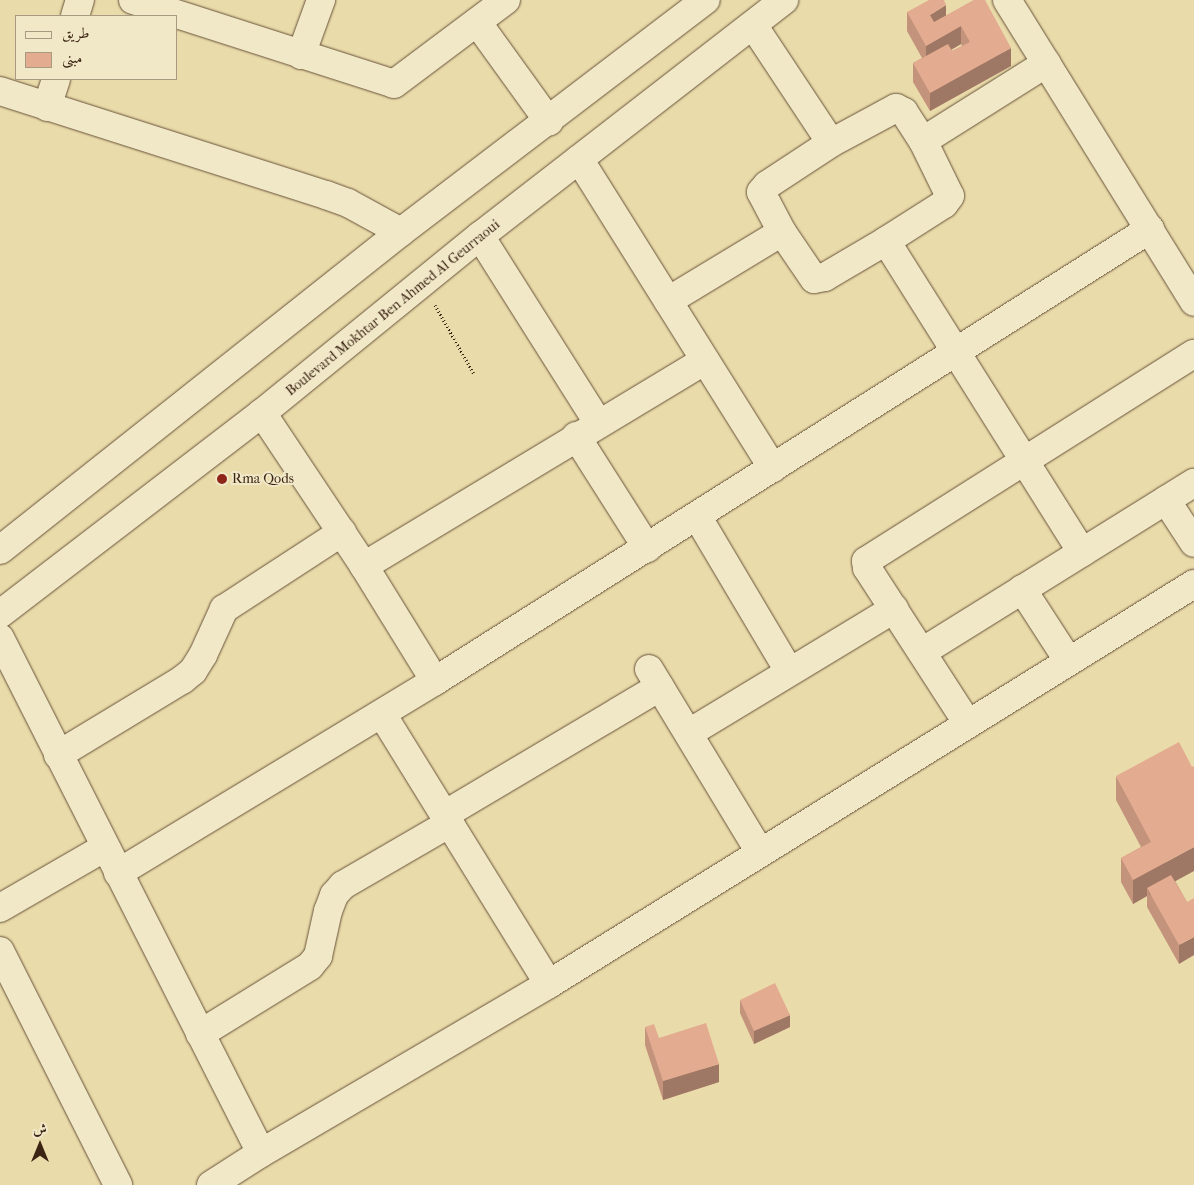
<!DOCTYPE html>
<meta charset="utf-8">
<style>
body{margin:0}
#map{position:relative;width:1194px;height:1185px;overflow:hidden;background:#eadbaa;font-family:"IM FELL French Canon",Amiri,serif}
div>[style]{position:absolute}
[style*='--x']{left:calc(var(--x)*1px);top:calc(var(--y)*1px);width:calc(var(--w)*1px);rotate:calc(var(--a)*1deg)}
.path>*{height:3px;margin-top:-1.5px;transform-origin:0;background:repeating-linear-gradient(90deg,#3b2413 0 1px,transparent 0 3.5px)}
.roads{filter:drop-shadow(0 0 1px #675239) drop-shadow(0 0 1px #675239)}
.minor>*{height:28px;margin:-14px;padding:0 14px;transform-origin:14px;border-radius:14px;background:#f1e8c8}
.wall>*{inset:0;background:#c3937c}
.shaded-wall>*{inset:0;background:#9f7865}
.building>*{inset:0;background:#e3ab90}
.dots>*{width:14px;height:14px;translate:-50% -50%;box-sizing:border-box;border:2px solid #f1e8c8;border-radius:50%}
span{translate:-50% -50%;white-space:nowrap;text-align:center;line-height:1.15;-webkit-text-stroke:4px #f1e8c8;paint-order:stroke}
.street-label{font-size:14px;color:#3b2413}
.poi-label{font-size:14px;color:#3b2413}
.left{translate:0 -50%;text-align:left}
.legend{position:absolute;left:15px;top:15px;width:162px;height:65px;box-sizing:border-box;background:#f1e8c8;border:1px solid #a89a80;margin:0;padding:6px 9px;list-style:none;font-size:15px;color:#3b2413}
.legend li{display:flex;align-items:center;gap:10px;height:25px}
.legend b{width:25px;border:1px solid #a89a80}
.north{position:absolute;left:15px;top:1120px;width:50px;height:50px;-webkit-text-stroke:4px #f1e8c8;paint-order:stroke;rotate:0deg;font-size:14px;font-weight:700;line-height:20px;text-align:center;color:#3b2413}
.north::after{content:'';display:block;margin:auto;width:18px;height:22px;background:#3b2413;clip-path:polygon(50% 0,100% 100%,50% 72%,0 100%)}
</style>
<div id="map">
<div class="path">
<div style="--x:435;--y:305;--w:79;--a:60.5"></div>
</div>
<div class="roads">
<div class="minor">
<div style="--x:133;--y:0;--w:274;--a:17.8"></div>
<div style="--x:394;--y:84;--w:140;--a:-36.9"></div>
<div style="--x:1007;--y:0;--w:355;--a:58.2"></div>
<div style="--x:75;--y:16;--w:17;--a:-73"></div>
<div style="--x:477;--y:22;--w:123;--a:54.2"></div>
<div style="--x:753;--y:25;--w:141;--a:56.5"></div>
<div style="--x:301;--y:55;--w:59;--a:-70"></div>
<div style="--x:0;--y:91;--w:342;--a:17.7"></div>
<div style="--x:326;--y:195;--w:23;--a:20"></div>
<div style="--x:348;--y:203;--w:60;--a:28.7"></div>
<div style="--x:47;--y:107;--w:29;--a:-72"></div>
<div style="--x:896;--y:108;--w:9;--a:27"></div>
<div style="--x:904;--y:112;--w:35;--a:57"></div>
<div style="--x:923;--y:141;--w:61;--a:63.9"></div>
<div style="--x:950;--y:196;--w:10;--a:127"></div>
<div style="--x:944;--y:204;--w:69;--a:147.5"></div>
<div style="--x:886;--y:241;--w:71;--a:149.5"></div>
<div style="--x:825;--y:277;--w:11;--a:170"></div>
<div style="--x:814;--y:279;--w:57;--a:-124.2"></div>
<div style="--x:782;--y:232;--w:45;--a:-117.7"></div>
<div style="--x:761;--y:192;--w:9;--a:-49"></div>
<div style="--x:767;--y:185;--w:77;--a:-33.3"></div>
<div style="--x:831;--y:143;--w:74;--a:-28.3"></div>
<div style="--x:923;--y:141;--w:146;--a:-32.2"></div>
<div style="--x:579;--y:159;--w:365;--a:57.9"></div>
<div style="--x:480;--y:236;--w:221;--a:57.7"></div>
<div style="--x:886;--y:241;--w:368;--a:57.8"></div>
<div style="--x:668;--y:301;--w:133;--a:-31.2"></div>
<div style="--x:262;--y:413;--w:184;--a:56.3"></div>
<div style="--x:364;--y:566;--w:135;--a:58.3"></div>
<div style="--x:576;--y:436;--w:133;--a:57.6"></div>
<div style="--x:1166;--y:500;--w:51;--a:56.9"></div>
<div style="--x:697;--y:516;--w:180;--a:59.3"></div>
<div style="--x:0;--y:550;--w:512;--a:-38.42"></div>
<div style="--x:401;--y:232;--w:383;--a:-37.3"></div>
<div style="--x:364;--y:566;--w:398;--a:-31.1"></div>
<div style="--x:1022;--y:589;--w:85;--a:57.1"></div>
<div style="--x:0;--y:614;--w:330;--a:-37.5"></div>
<div style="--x:262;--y:413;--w:281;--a:-39.1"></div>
<div style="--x:480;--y:236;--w:385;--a:-37.8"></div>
<div style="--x:0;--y:638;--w:577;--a:63.12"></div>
<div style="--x:922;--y:652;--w:320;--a:-31.9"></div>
<div style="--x:649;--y:669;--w:214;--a:58.8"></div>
<div style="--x:382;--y:714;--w:317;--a:58.3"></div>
<div style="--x:968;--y:724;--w:186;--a:-122.9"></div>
<div style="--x:867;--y:568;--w:7;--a:-98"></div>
<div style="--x:866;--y:561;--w:388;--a:-32.3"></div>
<div style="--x:689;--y:733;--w:240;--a:-31.2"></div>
<div style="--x:58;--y:755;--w:145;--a:-31.2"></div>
<div style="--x:182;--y:680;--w:14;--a:-39"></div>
<div style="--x:193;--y:671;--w:19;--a:-58"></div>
<div style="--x:203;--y:655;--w:51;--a:-65.5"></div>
<div style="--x:224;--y:609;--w:141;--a:-33.1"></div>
<div style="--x:444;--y:815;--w:251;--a:-30.7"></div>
<div style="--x:118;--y:873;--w:371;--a:-31.2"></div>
<div style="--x:435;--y:681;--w:846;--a:-32.3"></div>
<div style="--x:0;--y:908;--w:120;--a:-30"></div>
<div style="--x:0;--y:951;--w:262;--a:63.2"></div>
<div style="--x:200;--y:1034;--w:129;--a:-31.7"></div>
<div style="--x:310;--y:966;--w:13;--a:-51"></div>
<div style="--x:318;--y:956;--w:46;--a:-77.5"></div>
<div style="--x:328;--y:911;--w:17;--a:-69"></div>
<div style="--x:334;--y:895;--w:13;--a:-48"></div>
<div style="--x:343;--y:885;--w:124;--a:-30.1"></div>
<div style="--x:211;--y:1185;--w:59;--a:-32.6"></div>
<div style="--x:261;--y:1153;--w:334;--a:-30.4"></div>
<div style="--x:549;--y:984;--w:759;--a:-31.81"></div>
</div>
</div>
<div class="wall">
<div style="clip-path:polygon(evenodd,974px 0,1011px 66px,930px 111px,913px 82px,913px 63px,922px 58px,907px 31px,907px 12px,946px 16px,974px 0,961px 44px,962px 46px,952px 51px,951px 50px,961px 44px)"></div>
<div style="clip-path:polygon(1116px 776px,1187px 902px,1179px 964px,1147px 907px,1147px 896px,1133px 904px,1121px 882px,1121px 858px,1141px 847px,1116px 800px)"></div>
<div style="clip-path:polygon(740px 1000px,790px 1027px,754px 1044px,740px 1013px)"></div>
<div style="clip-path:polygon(645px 1027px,659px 1038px,719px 1082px,663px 1100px,645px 1045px)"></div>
</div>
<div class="shaded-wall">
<div style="clip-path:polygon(946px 5px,946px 24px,930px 33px,930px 15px)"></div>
<div style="clip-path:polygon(961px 26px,961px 44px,926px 64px,926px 46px)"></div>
<div style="clip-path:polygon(1011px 48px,1011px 66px,930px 111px,930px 93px)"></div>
<div style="clip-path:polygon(1194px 847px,1194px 871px,1150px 895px,1147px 888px,1147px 896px,1133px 904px,1133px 880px)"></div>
<div style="clip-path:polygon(1194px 937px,1194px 955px,1179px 964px,1179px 945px)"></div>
<div style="clip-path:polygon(790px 1015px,790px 1027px,754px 1044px,754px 1031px)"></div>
<div style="clip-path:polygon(719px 1064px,719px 1082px,663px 1100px,663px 1081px)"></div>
</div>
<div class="building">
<div style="clip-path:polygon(929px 0,944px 0,946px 5px,930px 15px,934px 22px,974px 0,985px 0,1011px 48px,930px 93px,913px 63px,948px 44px,952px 51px,970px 42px,961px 26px,926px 46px,907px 12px)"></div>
<div style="clip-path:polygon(1179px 742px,1192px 767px,1194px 766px,1194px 847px,1133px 880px,1121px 858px,1151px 842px,1116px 776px)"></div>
<div style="clip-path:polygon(1171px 875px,1187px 902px,1194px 898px,1194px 937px,1179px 945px,1147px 888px)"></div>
<div style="clip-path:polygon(775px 983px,790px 1015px,754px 1031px,740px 1000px)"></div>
<div style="clip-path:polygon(706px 1023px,719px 1064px,663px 1081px,645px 1027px,654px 1024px,659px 1038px)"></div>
</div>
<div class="dots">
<div style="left:222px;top:479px;background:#8f2418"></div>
</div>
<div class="street-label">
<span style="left:393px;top:308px;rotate:-39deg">Boulevard Mokhtar Ben Ahmed Al Geurraoui</span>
</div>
<div class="poi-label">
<span class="left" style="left:232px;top:479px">Rma Qods</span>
</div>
<ul class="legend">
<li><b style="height:6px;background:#f1e8c8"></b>طريق</li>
<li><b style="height:14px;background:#e3ab90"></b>مبنى</li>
</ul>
<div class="north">ش</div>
</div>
